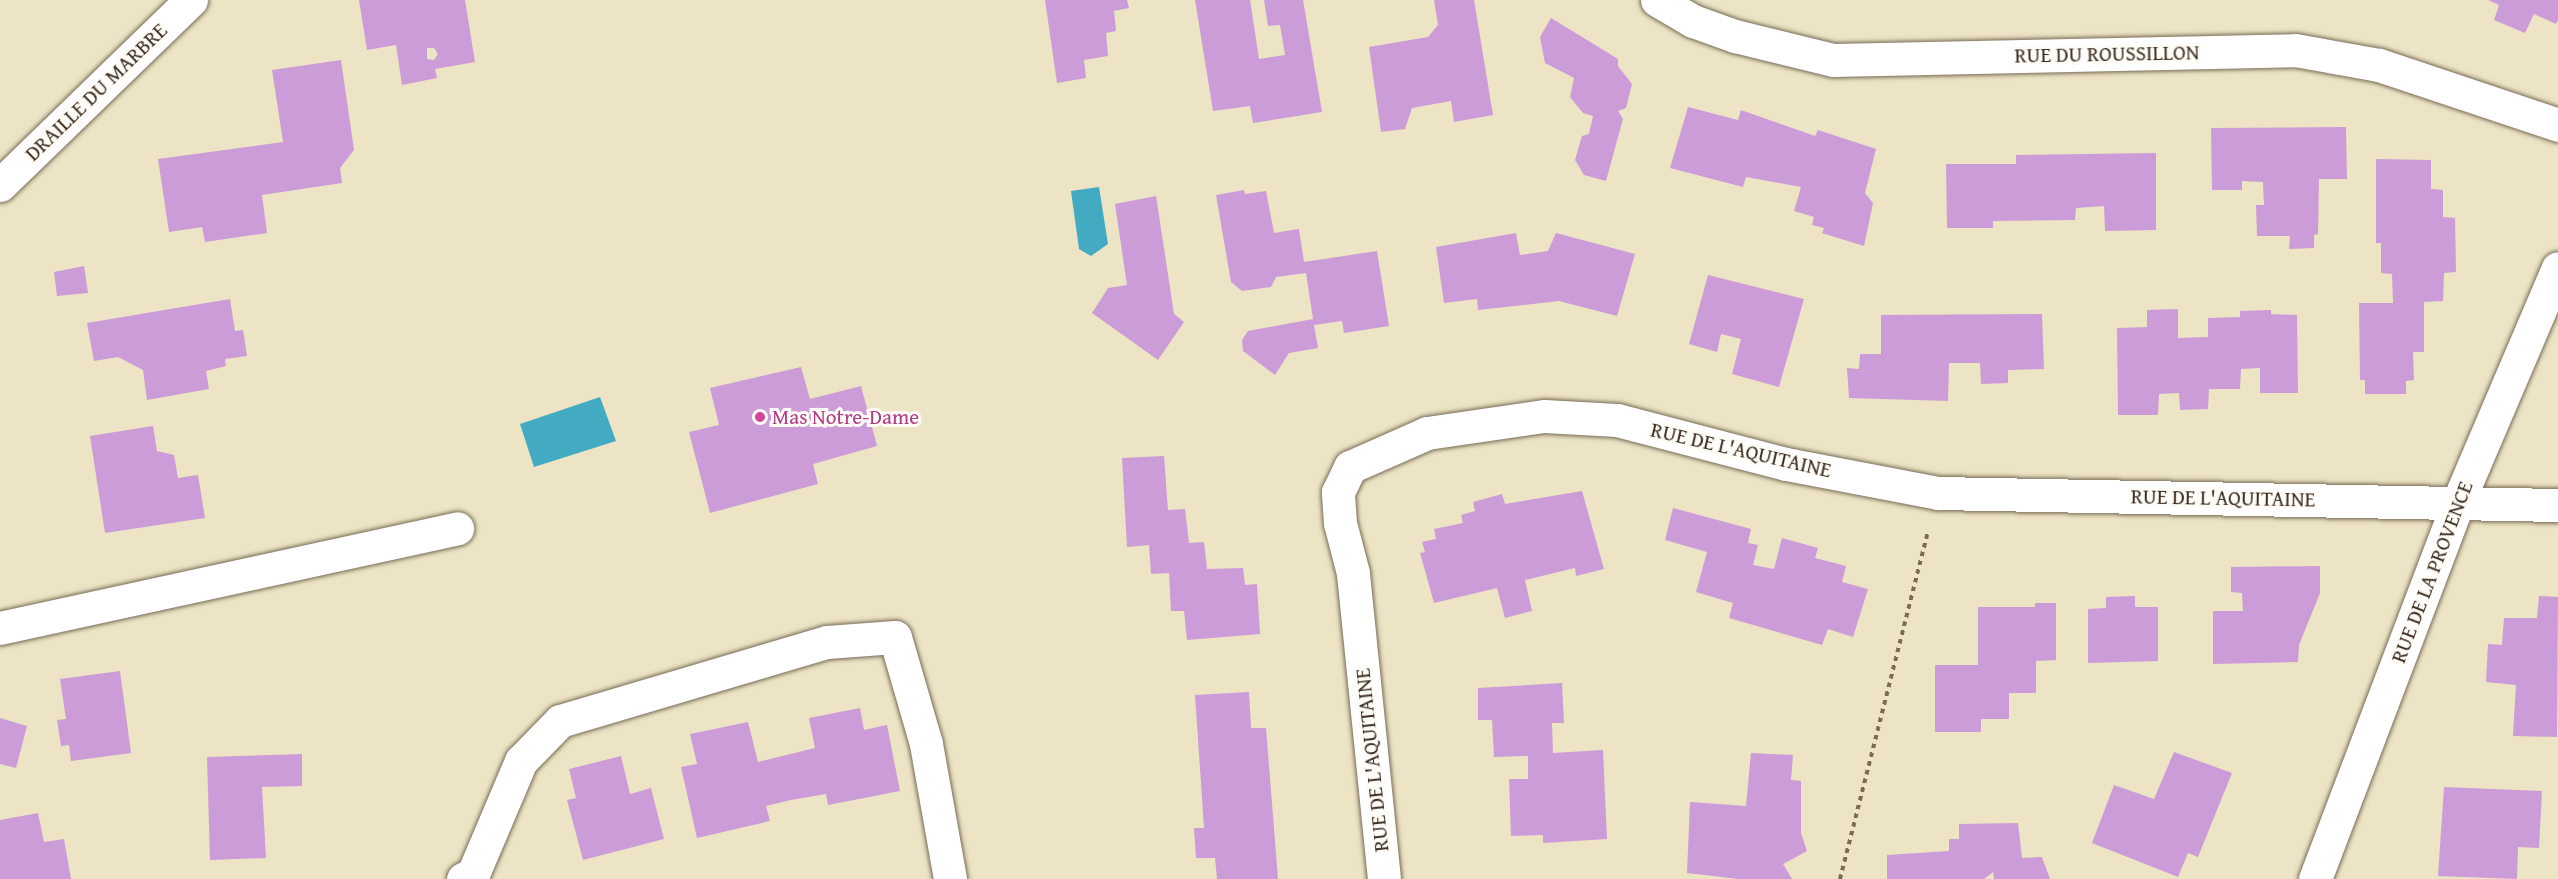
<!DOCTYPE html>
<style>
body{margin:0}
#map{position:relative;width:2558px;height:879px;overflow:hidden;background:#ece4c4;font-family:"Gentium Book Plus",serif}
div>[style]{position:absolute}
[style*='--x']{left:calc(var(--x)*1px);top:calc(var(--y)*1px);width:calc(var(--w)*1px);rotate:calc(var(--a)*1deg)}
.water>*{inset:0;background:#42abc2}
.building>*{inset:0;background:#cb9cd7}
.path>*{height:4px;margin-top:-2px;transform-origin:0;background:repeating-linear-gradient(90deg,#796b58 0 4.5px,transparent 0 9px)}
.roads{filter:drop-shadow(0 0 2px #796b58) drop-shadow(0 0 2px #796b58)}
.minor>*{height:33px;margin:-16.5px;padding:0 16.5px;transform-origin:16.5px;border-radius:16.5px;background:#fff}
.dots>*{width:16px;height:16px;translate:-50% -50%;box-sizing:border-box;border:3px solid #fdfcf7;border-radius:50%}
span{translate:-50% -50%;white-space:nowrap;text-align:center;line-height:1.15;-webkit-text-stroke:6px #fdfcf7;paint-order:stroke}
.street-label{font-size:21px;color:#3b2a1e}
.hotel-label{font-size:21px;color:#b23c85}
.left{translate:0 -50%;text-align:left}
</style>
<div id="map">
<div class="water">
<div style="clip-path:polygon(1099px 187px,1108px 244px,1091px 256px,1079px 249px,1071px 191px)"></div>
<div style="clip-path:polygon(600px 397px,616px 441px,534px 467px,520px 424px)"></div>
</div>
<div class="building">
<div style="clip-path:polygon(evenodd,359px 0,465px 0,475px 62px,435px 69px,437px 78px,402px 85px,396px 45px,367px 50px,359px 0,427px 48px,434px 48px,438px 54px,434px 60px,427px 59px,427px 48px)"></div>
<div style="clip-path:polygon(1045px 0,1127px 0,1129px 8px,1114px 11px,1116px 31px,1106px 33px,1108px 56px,1084px 60px,1086px 78px,1057px 83px)"></div>
<div style="clip-path:polygon(1195px 0,1250px 0,1259px 59px,1285px 55px,1280px 25px,1268px 26px,1264px 0,1303px 0,1322px 112px,1253px 123px,1250px 106px,1213px 111px)"></div>
<div style="clip-path:polygon(1434px 0,1474px 0,1493px 115px,1454px 122px,1451px 101px,1412px 108px,1405px 129px,1381px 132px,1369px 47px,1428px 37px,1438px 25px)"></div>
<div style="clip-path:polygon(2488px 0,2558px 0,2558px 20px,2556px 24px,2534px 14px,2525px 33px,2494px 20px,2499px 5px)"></div>
<div style="clip-path:polygon(1551px 18px,1618px 59px,1618px 66px,1632px 84px,1626px 108px,1618px 111px,1623px 119px,1606px 181px,1584px 175px,1575px 160px,1582px 136px,1589px 134px,1593px 116px,1583px 113px,1570px 97px,1574px 78px,1545px 63px,1540px 37px)"></div>
<div style="clip-path:polygon(341px 60px,354px 150px,340px 168px,342px 183px,262px 195px,267px 233px,205px 242px,202px 227px,169px 232px,158px 159px,283px 142px,272px 70px)"></div>
<div style="clip-path:polygon(1688px 107px,1738px 120px,1741px 110px,1815px 136px,1818px 130px,1876px 149px,1865px 193px,1873px 203px,1864px 246px,1822px 233px,1824px 228px,1812px 225px,1814px 217px,1794px 211px,1801px 187px,1746px 177px,1743px 187px,1670px 168px)"></div>
<div style="clip-path:polygon(2346px 127px,2347px 179px,2319px 179px,2318px 234px,2314px 235px,2314px 248px,2289px 249px,2290px 236px,2257px 236px,2256px 205px,2264px 205px,2263px 182px,2242px 181px,2242px 190px,2212px 190px,2211px 128px)"></div>
<div style="clip-path:polygon(2156px 153px,2156px 230px,2105px 231px,2104px 206px,2076px 208px,2075px 220px,1993px 221px,1993px 228px,1947px 228px,1946px 164px,2016px 164px,2016px 155px)"></div>
<div style="clip-path:polygon(2376px 159px,2431px 160px,2431px 189px,2443px 190px,2443px 217px,2455px 218px,2456px 272px,2444px 273px,2443px 301px,2424px 302px,2424px 352px,2413px 352px,2414px 380px,2406px 381px,2406px 394px,2365px 394px,2365px 380px,2360px 380px,2359px 303px,2393px 303px,2392px 274px,2381px 273px,2381px 243px,2376px 243px)"></div>
<div style="clip-path:polygon(1244px 190px,1245px 194px,1266px 191px,1274px 233px,1299px 229px,1304px 262px,1377px 251px,1389px 326px,1344px 333px,1342px 321px,1314px 325px,1318px 348px,1289px 353px,1275px 375px,1243px 351px,1242px 340px,1248px 331px,1313px 319px,1306px 273px,1276px 277px,1271px 287px,1242px 291px,1231px 282px,1216px 195px)"></div>
<div style="clip-path:polygon(1156px 196px,1174px 314px,1184px 322px,1158px 360px,1092px 313px,1108px 288px,1127px 285px,1115px 204px)"></div>
<div style="clip-path:polygon(1516px 233px,1520px 255px,1548px 251px,1556px 233px,1635px 254px,1617px 316px,1559px 301px,1478px 310px,1477px 299px,1444px 303px,1436px 247px)"></div>
<div style="clip-path:polygon(84px 266px,88px 293px,57px 296px,54px 272px)"></div>
<div style="clip-path:polygon(1708px 275px,1804px 299px,1779px 387px,1732px 374px,1741px 339px,1721px 334px,1717px 352px,1689px 344px)"></div>
<div style="clip-path:polygon(230px 299px,235px 331px,243px 330px,247px 356px,225px 359px,226px 366px,206px 371px,209px 389px,147px 400px,143px 370px,118px 357px,94px 361px,87px 323px)"></div>
<div style="clip-path:polygon(2178px 309px,2178px 338px,2208px 337px,2208px 318px,2240px 317px,2240px 311px,2271px 310px,2271px 314px,2297px 315px,2298px 393px,2260px 393px,2260px 368px,2241px 369px,2240px 389px,2209px 389px,2208px 409px,2180px 410px,2179px 393px,2159px 394px,2158px 415px,2118px 415px,2117px 328px,2147px 327px,2147px 310px)"></div>
<div style="clip-path:polygon(2042px 314px,2044px 369px,2008px 370px,2008px 383px,1981px 384px,1980px 363px,1949px 363px,1948px 401px,1849px 398px,1847px 368px,1859px 369px,1860px 354px,1881px 354px,1881px 315px)"></div>
<div style="clip-path:polygon(801px 367px,810px 399px,861px 386px,877px 446px,813px 464px,818px 484px,710px 513px,689px 432px,719px 425px,710px 388px)"></div>
<div style="clip-path:polygon(153px 426px,157px 451px,174px 455px,178px 478px,198px 475px,205px 518px,105px 533px,90px 436px)"></div>
<div style="clip-path:polygon(1164px 456px,1168px 510px,1185px 509px,1189px 543px,1204px 542px,1207px 569px,1243px 568px,1245px 585px,1257px 584px,1260px 634px,1187px 640px,1184px 611px,1171px 611px,1169px 573px,1151px 574px,1149px 545px,1127px 547px,1122px 458px)"></div>
<div style="clip-path:polygon(1582px 491px,1604px 569px,1576px 576px,1575px 568px,1525px 580px,1532px 611px,1505px 618px,1497px 588px,1434px 603px,1420px 553px,1425px 552px,1422px 542px,1436px 539px,1434px 529px,1463px 523px,1461px 515px,1475px 511px,1473px 502px,1502px 494px,1505px 504px)"></div>
<div style="clip-path:polygon(1673px 508px,1751px 529px,1748px 543px,1758px 545px,1753px 565px,1774px 569px,1782px 538px,1818px 548px,1815px 558px,1846px 566px,1842px 582px,1868px 589px,1853px 637px,1828px 629px,1822px 645px,1729px 618px,1733px 603px,1696px 592px,1707px 552px,1665px 540px)"></div>
<div style="clip-path:polygon(2320px 566px,2320px 593px,2299px 645px,2298px 662px,2213px 664px,2213px 611px,2243px 611px,2242px 593px,2231px 592px,2231px 567px)"></div>
<div style="clip-path:polygon(2135px 596px,2135px 607px,2158px 607px,2158px 661px,2088px 663px,2088px 609px,2106px 608px,2106px 597px)"></div>
<div style="clip-path:polygon(2539px 596px,2558px 597px,2557px 737px,2513px 736px,2516px 685px,2486px 682px,2488px 644px,2502px 645px,2504px 618px,2537px 618px)"></div>
<div style="clip-path:polygon(2035px 603px,2056px 603px,2056px 660px,2036px 661px,2036px 693px,2009px 693px,2009px 719px,1981px 719px,1981px 732px,1935px 732px,1935px 665px,1978px 665px,1978px 607px,2035px 607px)"></div>
<div style="clip-path:polygon(120px 671px,131px 753px,71px 761px,69px 745px,61px 746px,57px 720px,66px 719px,60px 679px)"></div>
<div style="clip-path:polygon(1562px 683px,1564px 723px,1552px 723px,1553px 753px,1603px 750px,1607px 839px,1543px 843px,1543px 835px,1511px 836px,1509px 779px,1528px 779px,1528px 756px,1494px 757px,1492px 720px,1478px 720px,1478px 688px)"></div>
<div style="clip-path:polygon(1249px 692px,1251px 728px,1266px 728px,1278px 879px,1217px 879px,1215px 858px,1196px 858px,1194px 828px,1204px 828px,1195px 695px)"></div>
<div style="clip-path:polygon(860px 708px,864px 730px,887px 725px,900px 791px,828px 805px,826px 794px,791px 800px,766px 806px,770px 821px,697px 838px,681px 767px,697px 764px,690px 734px,748px 722px,758px 762px,815px 748px,809px 718px)"></div>
<div style="clip-path:polygon(0 718px,27px 726px,16px 768px,0 764px)"></div>
<div style="clip-path:polygon(2174px 752px,2232px 773px,2198px 857px,2188px 853px,2178px 877px,2092px 843px,2114px 785px,2154px 799px)"></div>
<div style="clip-path:polygon(1751px 753px,1793px 755px,1791px 780px,1801px 781px,1801px 833px,1807px 851px,1783px 864px,1792px 879px,1738px 879px,1687px 873px,1690px 802px,1746px 806px)"></div>
<div style="clip-path:polygon(302px 754px,302px 786px,262px 787px,266px 858px,210px 860px,207px 757px)"></div>
<div style="clip-path:polygon(621px 756px,630px 794px,651px 788px,664px 839px,583px 860px,567px 800px,576px 798px,569px 769px)"></div>
<div style="clip-path:polygon(2444px 787px,2542px 791px,2539px 848px,2518px 847px,2517px 879px,2438px 876px)"></div>
<div style="clip-path:polygon(38px 813px,44px 842px,64px 839px,71px 879px,0 879px,0 820px)"></div>
<div style="clip-path:polygon(2018px 823px,2022px 858px,2042px 857px,2050px 879px,1994px 879px,1993px 872px,1984px 879px,1887px 879px,1887px 855px,1949px 851px,1949px 839px,1959px 839px,1959px 824px)"></div>
</div>
<div class="path">
<div style="--x:1840;--y:879;--w:356;--a:-75.8"></div>
</div>
<div class="roads">
<div class="minor">
<div style="--x:1657;--y:0;--w:42;--a:30.3"></div>
<div style="--x:1693;--y:21;--w:45;--a:19.7"></div>
<div style="--x:1735;--y:36;--w:101;--a:13.8"></div>
<div style="--x:1833;--y:60;--w:462;--a:-1.2"></div>
<div style="--x:2295;--y:50;--w:85;--a:10.1"></div>
<div style="--x:2379;--y:65;--w:189;--a:18.5"></div>
<div style="--x:0;--y:185;--w:266;--a:-44.1"></div>
<div style="--x:0;--y:628;--w:468;--a:-12.3"></div>
<div style="--x:463;--y:879;--w:11;--a:-27"></div>
<div style="--x:473;--y:874;--w:123;--a:-67"></div>
<div style="--x:521;--y:761;--w:56;--a:-45.7"></div>
<div style="--x:560;--y:721;--w:278;--a:-16.5"></div>
<div style="--x:827;--y:642;--w:68;--a:-4.2"></div>
<div style="--x:895;--y:637;--w:111;--a:73.8"></div>
<div style="--x:926;--y:744;--w:137;--a:79.9"></div>
<div style="--x:1384;--y:879;--w:308;--a:-95.8"></div>
<div style="--x:1353;--y:573;--w:52;--a:-104.6"></div>
<div style="--x:1340;--y:523;--w:31;--a:-94"></div>
<div style="--x:1338;--y:492;--w:28;--a:-64"></div>
<div style="--x:1350;--y:467;--w:84;--a:-23.8"></div>
<div style="--x:1427;--y:433;--w:118;--a:-8.3"></div>
<div style="--x:1544;--y:416;--w:73;--a:3.1"></div>
<div style="--x:1617;--y:420;--w:175;--a:14.6"></div>
<div style="--x:1786;--y:464;--w:155;--a:10.8"></div>
<div style="--x:1938;--y:493;--w:620;--a:1.11"></div>
<div style="--x:2315;--y:879;--w:403;--a:-69.2"></div>
<div style="--x:2458;--y:502;--w:254;--a:-66.9"></div>
</div>
</div>
<div class="dots">
<div style="left:760px;top:417px;background:#d1479c"></div>
</div>
<div class="street-label">
<span style="left:2107px;top:54px;rotate:-1deg">RUE DU ROUSSILLON</span>
<span style="left:96px;top:92px;rotate:-44deg">DRAILLE DU MARBRE</span>
<span style="left:1741px;top:450px;rotate:13deg">RUE DE L'AQUITAINE</span>
<span style="left:2223px;top:498px;rotate:1deg">RUE DE L'AQUITAINE</span>
<span style="left:2432px;top:572px;rotate:-69deg">RUE DE LA PROVENCE</span>
<span style="left:1372px;top:760px;rotate:-96deg">RUE DE L'AQUITAINE</span>
</div>
<div class="hotel-label">
<span class="left" style="left:772px;top:417px">Mas Notre-Dame</span>
</div>
</div>
